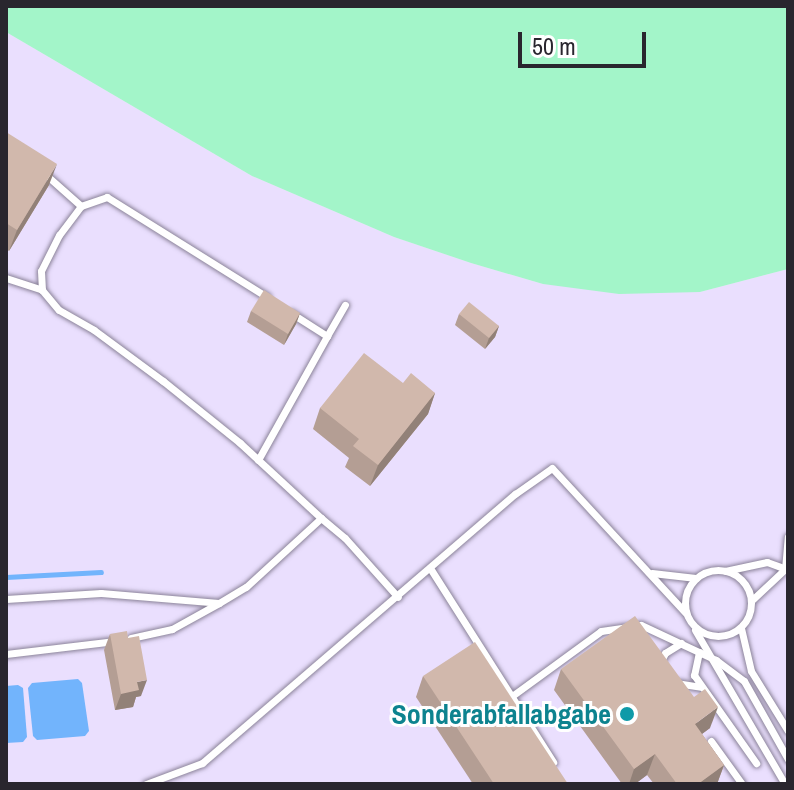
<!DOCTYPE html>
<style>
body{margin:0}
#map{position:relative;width:794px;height:790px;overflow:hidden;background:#f2edfb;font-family:"Archivo Narrow",sans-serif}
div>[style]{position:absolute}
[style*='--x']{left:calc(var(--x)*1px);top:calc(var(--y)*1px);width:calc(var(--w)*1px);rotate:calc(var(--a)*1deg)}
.built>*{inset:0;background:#eadffe}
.green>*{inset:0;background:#a3f5c9}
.water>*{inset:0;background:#72b4fc}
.stream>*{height:5px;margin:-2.5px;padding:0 2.5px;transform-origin:2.5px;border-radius:2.5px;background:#72b4fc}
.roads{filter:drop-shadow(0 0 2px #8b8399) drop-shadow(0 0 2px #8b8399)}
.service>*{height:7px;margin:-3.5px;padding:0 3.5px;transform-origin:3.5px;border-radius:3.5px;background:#fff}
.service>.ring{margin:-3.5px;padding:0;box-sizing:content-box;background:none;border:7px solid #fff;border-radius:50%}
.wall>*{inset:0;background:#b49e94}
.shaded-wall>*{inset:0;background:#928178}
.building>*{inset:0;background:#d1b8ac}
.dots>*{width:22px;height:22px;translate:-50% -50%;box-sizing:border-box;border:4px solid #fff;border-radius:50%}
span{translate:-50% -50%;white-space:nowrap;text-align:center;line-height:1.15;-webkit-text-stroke:6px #fff;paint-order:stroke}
.culture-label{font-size:28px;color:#0d838f;font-weight:700}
.right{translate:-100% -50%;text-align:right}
.frame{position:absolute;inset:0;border:8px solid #29262e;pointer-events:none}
.scale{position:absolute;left:518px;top:32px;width:128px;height:36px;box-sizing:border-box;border:4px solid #29262e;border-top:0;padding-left:10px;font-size:24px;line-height:28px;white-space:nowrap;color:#29262e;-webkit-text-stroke:6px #fff;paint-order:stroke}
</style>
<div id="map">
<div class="built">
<div style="clip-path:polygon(6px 32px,252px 176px,394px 237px,471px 263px,543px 284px,700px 292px,788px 269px,788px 784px,6px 784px)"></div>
</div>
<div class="green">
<div style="clip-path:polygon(6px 6px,788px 6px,788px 269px,700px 292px,619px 294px,543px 284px,471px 263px,394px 237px,252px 176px,6px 32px)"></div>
</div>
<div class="water">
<div style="clip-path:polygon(78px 679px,82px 683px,89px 731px,85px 736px,37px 740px,33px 736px,28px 688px,32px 683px)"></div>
<div style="clip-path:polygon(18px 685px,23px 688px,27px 737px,23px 742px,6px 743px,6px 686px)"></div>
</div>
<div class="stream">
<div style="--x:6;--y:577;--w:95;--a:-3"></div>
</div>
<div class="roads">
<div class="service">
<div style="--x:45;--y:174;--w:48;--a:41.6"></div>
<div style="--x:6;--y:278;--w:38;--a:18"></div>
<div style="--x:267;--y:297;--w:189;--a:-148"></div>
<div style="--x:107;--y:197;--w:28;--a:161"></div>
<div style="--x:81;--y:206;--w:36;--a:127"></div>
<div style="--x:59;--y:235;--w:40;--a:116.6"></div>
<div style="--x:41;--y:271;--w:19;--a:87"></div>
<div style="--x:42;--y:290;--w:26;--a:50"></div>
<div style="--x:59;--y:310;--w:40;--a:29.7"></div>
<div style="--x:94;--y:330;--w:86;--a:36.5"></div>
<div style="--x:163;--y:381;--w:99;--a:38.8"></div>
<div style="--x:240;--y:443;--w:110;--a:42.8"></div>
<div style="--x:291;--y:313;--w:43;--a:32.6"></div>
<div style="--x:327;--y:336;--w:36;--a:-60"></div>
<div style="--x:258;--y:460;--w:142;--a:-60.9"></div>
<div style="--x:430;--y:568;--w:230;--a:57.6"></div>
<div class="ring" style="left:685px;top:570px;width:59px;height:59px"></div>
<div style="--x:725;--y:571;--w:43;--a:-12.1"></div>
<div style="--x:767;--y:562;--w:20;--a:20"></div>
<div style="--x:652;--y:573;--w:44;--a:6.5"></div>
<div style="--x:6;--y:599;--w:95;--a:-3.6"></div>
<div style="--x:101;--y:593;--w:118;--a:4.8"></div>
<div style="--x:219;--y:603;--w:31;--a:-31"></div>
<div style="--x:246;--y:587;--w:102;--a:-42.6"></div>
<div style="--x:321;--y:518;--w:31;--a:40"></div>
<div style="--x:345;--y:538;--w:79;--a:48.1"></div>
<div style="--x:752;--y:600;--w:45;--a:-43.2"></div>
<div style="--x:785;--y:569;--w:32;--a:-85"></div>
<div style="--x:741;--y:628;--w:44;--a:76.9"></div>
<div style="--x:751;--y:671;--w:70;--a:58.3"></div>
<div style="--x:695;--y:630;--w:178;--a:59.7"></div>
<div style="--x:131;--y:638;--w:42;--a:-12.4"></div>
<div style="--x:172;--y:629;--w:54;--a:-29"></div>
<div style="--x:699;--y:652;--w:24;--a:102"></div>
<div style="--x:694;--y:675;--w:108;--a:54.8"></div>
<div style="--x:6;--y:654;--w:110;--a:-6.8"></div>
<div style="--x:661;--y:661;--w:9;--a:-63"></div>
<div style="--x:665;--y:653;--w:19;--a:-32"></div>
<div style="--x:676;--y:683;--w:25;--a:9"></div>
<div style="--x:512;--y:696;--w:110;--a:-36.1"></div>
<div style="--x:601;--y:631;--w:40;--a:-8.5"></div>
<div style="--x:641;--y:625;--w:83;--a:25"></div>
<div style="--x:716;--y:660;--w:35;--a:37"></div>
<div style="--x:744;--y:681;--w:90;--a:60.6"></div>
<div style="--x:711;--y:741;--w:53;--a:54.2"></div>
<div style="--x:146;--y:784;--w:60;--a:-20.6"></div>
<div style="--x:202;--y:763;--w:413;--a:-40.7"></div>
<div style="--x:515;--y:494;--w:45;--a:-35.1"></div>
<div style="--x:552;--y:468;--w:197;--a:47.3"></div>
</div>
</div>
<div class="wall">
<div style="clip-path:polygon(6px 132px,49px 185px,9px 251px,6px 249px)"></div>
<div style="clip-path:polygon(251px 311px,300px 313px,296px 324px,284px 345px,247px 322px)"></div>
<div style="clip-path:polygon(459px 314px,499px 326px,495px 337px,485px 349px,455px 325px)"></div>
<div style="clip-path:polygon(403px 383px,435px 393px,428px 414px,370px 486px,345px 467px,349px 458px,313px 429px,320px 408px)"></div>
<div style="clip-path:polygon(110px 634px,141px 696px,136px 697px,133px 707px,115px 710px,104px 650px)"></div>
<div style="clip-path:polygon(561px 669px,710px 728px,702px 734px,724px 765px,717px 784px,654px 784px,647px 775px,635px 784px,622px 784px,554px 690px)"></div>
<div style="clip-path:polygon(423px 676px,568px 784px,473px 784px,416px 697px)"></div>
</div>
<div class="shaded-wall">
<div style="clip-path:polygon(57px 164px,49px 185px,9px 251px,17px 230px)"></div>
<div style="clip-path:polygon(300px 313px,296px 324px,284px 345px,288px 334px)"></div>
<div style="clip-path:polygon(499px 326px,495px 337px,485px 349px,489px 338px)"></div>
<div style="clip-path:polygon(435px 393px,428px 414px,370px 486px,378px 465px)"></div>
<div style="clip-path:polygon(147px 680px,141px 696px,136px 697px,133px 707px,115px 710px,121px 694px,137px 682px)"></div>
<div style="clip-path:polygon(718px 707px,710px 728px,687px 745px,695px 724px)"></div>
<div style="clip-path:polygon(655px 754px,647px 775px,635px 784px,629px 784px,634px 769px)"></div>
<div style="clip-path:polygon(724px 765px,717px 784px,698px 784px)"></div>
</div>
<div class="building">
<div style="clip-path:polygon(6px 132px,57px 164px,17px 230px,6px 223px)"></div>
<div style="clip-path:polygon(264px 290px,300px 313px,288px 334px,251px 311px)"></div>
<div style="clip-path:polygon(469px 302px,499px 326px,489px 338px,459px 314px)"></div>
<div style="clip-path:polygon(364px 353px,403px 383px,411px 373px,435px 393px,378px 465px,353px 446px,359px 439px,320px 408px)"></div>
<div style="clip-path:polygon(635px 616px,694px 697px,705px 689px,718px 707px,695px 724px,724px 765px,698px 784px,677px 784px,655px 754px,634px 769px,561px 669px)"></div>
<div style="clip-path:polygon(127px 631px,128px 638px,139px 636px,147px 680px,137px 682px,139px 690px,121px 694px,110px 634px)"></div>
<div style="clip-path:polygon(475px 642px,568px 784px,494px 784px,423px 676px)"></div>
</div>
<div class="dots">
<div style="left:627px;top:714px;background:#0f9aa8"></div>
</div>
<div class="culture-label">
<span class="right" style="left:611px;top:714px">Sonderabfallabgabe</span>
</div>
<div class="frame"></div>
<div class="scale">50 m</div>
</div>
